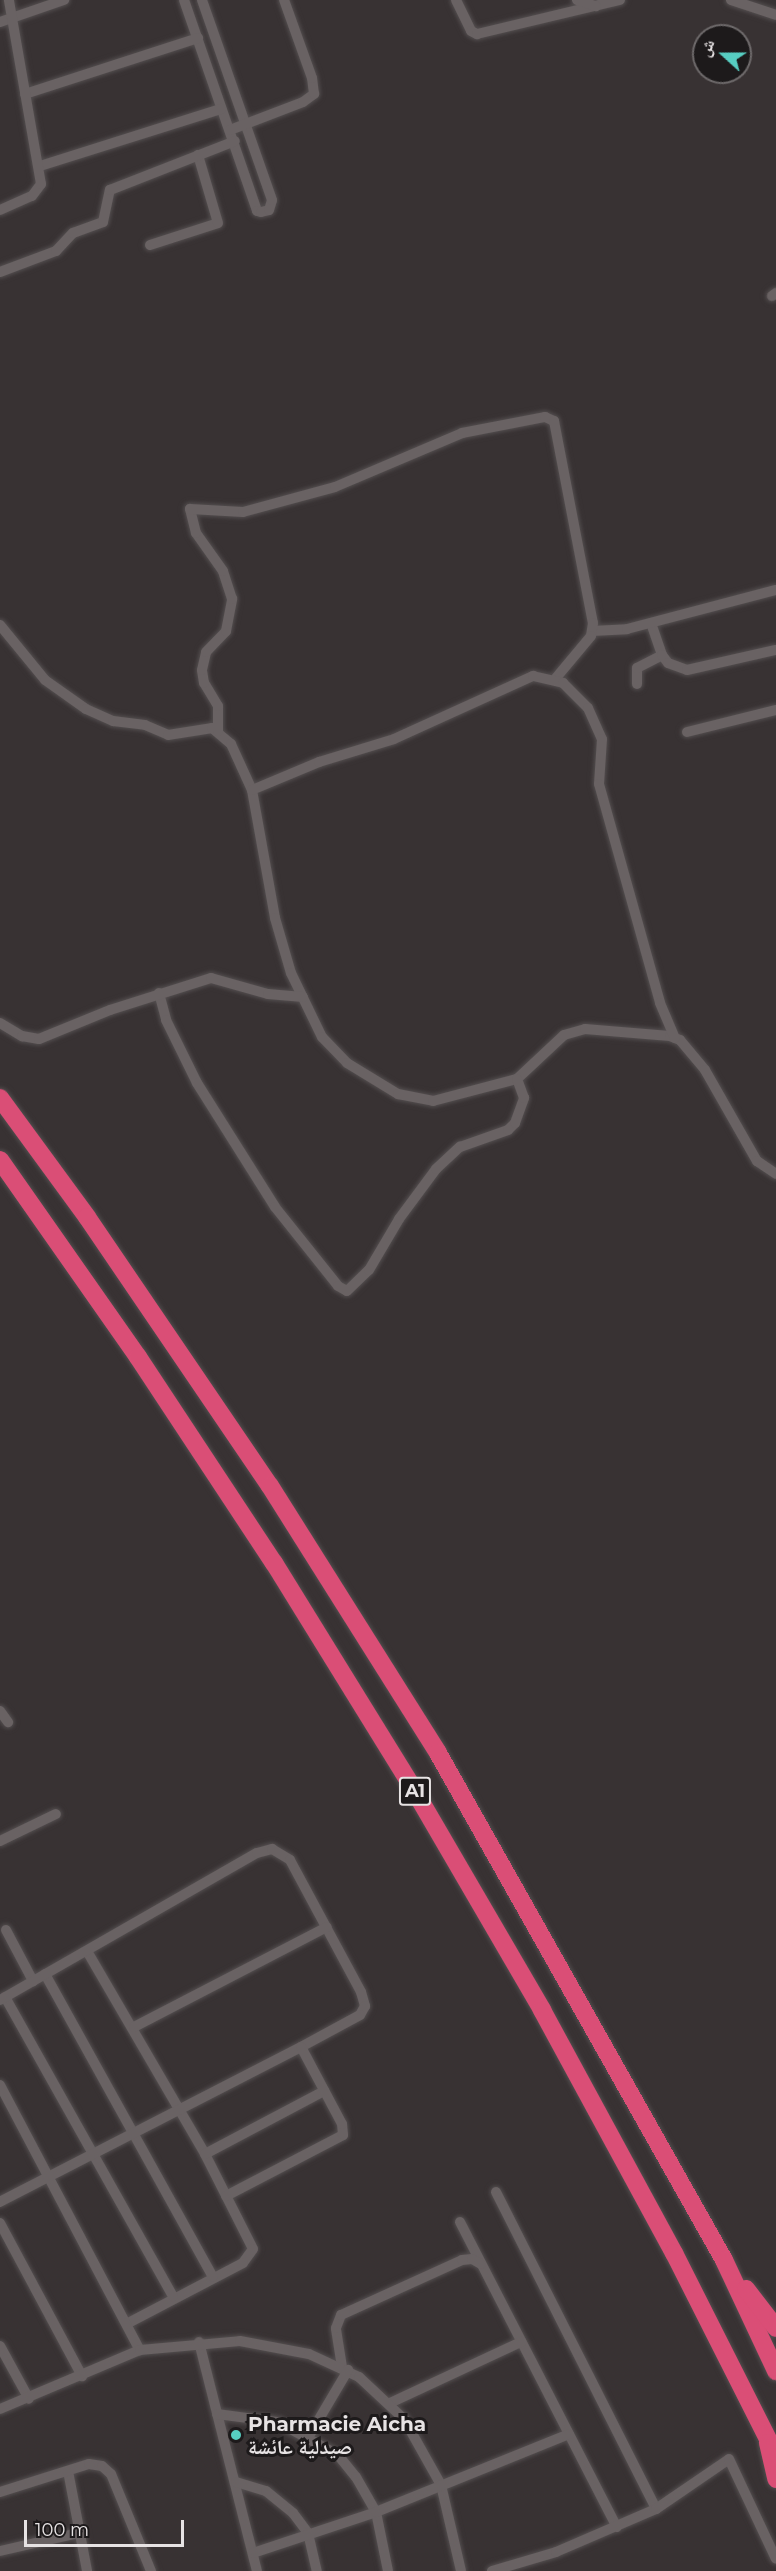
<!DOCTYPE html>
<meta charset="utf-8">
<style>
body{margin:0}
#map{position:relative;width:776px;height:2571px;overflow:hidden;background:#383233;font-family:Montserrat,"Noto Naskh Arabic",sans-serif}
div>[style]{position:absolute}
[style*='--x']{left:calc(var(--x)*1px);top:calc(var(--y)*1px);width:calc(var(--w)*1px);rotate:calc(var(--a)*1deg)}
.roads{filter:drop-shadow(0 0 2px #534e4f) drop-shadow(0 0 2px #534e4f)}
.street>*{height:10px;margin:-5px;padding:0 5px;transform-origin:5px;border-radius:5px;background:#696263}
.highway>*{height:18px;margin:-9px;padding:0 9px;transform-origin:9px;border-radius:9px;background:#da4e76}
.dots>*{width:16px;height:16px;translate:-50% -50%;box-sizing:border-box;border:3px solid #1d1a1b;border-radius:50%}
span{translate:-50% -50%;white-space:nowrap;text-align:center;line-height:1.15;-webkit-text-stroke:6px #1d1a1b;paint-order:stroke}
.shield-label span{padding:2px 4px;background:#1d1a1b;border:2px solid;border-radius:4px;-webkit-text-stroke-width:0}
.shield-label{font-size:18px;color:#e7e3e4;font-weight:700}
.poi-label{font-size:20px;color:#e7e3e4;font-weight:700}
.left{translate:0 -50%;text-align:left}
.north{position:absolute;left:692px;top:24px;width:60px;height:60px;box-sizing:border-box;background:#1d1a1b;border:2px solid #6e6a6b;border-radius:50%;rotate:291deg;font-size:16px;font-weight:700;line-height:24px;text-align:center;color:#e7e3e4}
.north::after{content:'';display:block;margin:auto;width:21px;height:27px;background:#57cec2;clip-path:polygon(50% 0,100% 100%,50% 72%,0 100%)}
.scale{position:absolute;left:24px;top:2520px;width:160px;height:27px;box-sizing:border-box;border:3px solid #e7e3e4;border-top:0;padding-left:8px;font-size:18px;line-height:21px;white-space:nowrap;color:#e7e3e4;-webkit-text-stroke:4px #1d1a1b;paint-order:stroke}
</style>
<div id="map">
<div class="roads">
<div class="street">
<div style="--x:184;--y:0;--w:223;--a:70.9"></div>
<div style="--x:257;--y:211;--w:4;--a:14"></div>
<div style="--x:261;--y:212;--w:8;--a:-14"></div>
<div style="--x:269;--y:210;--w:10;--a:-73"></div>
<div style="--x:272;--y:200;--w:212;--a:-109.3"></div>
<div style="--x:456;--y:0;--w:34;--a:64"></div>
<div style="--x:471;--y:31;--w:7;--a:27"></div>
<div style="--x:477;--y:34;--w:147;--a:-13.4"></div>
<div style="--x:577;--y:0;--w:20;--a:18"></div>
<div style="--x:731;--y:0;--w:47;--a:18.4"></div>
<div style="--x:0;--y:22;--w:68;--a:-19"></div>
<div style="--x:25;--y:94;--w:182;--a:-17.9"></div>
<div style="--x:230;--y:130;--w:78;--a:-21"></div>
<div style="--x:303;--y:102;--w:14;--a:-36"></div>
<div style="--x:314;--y:94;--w:16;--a:-97"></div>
<div style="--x:312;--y:78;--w:83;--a:-109.7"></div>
<div style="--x:40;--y:166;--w:190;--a:-17.5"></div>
<div style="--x:0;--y:210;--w:35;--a:-24"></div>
<div style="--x:32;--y:196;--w:15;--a:-53"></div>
<div style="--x:41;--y:184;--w:187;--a:-99.9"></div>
<div style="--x:150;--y:245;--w:71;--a:-17.9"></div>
<div style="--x:218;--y:223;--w:71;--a:-106.4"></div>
<div style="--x:0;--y:272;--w:60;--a:-20.6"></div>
<div style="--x:56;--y:251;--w:25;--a:-47"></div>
<div style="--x:73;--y:233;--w:32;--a:-20"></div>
<div style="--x:103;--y:222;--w:33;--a:-78"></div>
<div style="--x:110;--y:190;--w:134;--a:-21.4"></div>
<div style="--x:772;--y:296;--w:5;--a:-37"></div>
<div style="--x:651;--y:623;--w:34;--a:71"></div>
<div style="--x:0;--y:625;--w:71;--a:50.7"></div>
<div style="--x:45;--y:680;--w:50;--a:35.3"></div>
<div style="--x:86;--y:709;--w:30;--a:24"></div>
<div style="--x:113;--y:721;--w:32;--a:7"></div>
<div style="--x:145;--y:725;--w:25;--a:23"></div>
<div style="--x:168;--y:735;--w:45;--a:-9"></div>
<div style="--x:212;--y:728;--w:25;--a:40"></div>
<div style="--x:231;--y:744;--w:51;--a:65.5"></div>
<div style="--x:252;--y:790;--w:130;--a:79.8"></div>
<div style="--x:275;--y:918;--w:57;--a:73.8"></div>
<div style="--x:291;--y:973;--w:71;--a:64.2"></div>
<div style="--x:322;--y:1037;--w:36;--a:46"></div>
<div style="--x:347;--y:1063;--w:60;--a:31.3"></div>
<div style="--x:398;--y:1094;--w:36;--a:11"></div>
<div style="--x:433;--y:1101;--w:87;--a:-14.7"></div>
<div style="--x:517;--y:1079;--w:64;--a:-43.1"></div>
<div style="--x:564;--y:1035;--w:22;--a:-16"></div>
<div style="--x:585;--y:1029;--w:85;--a:4.7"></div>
<div style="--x:670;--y:1036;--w:11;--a:22"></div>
<div style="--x:680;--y:1040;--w:39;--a:50"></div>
<div style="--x:705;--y:1070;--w:105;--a:60.3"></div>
<div style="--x:757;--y:1161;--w:23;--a:34"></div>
<div style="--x:592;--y:631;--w:35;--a:-3"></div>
<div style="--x:627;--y:629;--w:154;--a:-14.7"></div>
<div style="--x:637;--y:684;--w:16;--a:-90"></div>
<div style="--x:637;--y:668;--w:28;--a:-27"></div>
<div style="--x:662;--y:655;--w:10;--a:53"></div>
<div style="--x:668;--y:663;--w:20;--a:20"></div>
<div style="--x:687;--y:670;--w:91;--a:-12.7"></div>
<div style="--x:218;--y:731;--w:25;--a:-90"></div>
<div style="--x:218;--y:706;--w:27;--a:-121"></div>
<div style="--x:204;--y:683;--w:13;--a:-99"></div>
<div style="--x:202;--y:670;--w:18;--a:-77"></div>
<div style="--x:206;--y:652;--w:29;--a:-46"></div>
<div style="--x:226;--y:631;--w:33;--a:-79"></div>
<div style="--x:232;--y:599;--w:29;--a:-108"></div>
<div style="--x:223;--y:571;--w:47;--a:-125.4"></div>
<div style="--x:196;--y:533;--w:25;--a:-104"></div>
<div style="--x:190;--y:509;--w:53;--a:3.2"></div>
<div style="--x:243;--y:512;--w:95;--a:-15.2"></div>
<div style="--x:335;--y:487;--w:138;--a:-23"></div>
<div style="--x:462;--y:433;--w:85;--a:-10.9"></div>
<div style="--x:545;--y:417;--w:10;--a:24"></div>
<div style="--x:554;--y:421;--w:206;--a:79.1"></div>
<div style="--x:593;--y:623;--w:13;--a:99"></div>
<div style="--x:591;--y:636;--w:56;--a:129.9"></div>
<div style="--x:687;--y:732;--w:92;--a:-13.9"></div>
<div style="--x:252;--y:790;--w:73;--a:-22.7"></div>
<div style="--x:319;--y:762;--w:78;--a:-17"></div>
<div style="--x:394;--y:739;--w:153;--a:-24.4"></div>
<div style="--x:533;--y:676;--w:31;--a:13"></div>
<div style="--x:563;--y:683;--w:35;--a:45"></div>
<div style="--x:588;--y:708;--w:34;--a:66"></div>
<div style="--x:602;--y:739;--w:45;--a:93.8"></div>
<div style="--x:599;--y:784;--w:227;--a:74.4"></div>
<div style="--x:660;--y:1003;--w:38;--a:67"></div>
<div style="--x:159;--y:993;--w:28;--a:75"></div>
<div style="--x:166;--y:1020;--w:70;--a:63.8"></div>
<div style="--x:197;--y:1083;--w:146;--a:57.8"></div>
<div style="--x:275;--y:1207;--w:101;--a:51.4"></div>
<div style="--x:338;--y:1286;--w:10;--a:29"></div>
<div style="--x:347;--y:1291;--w:30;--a:-44"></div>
<div style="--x:369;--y:1270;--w:59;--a:-59.5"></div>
<div style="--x:399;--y:1219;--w:62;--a:-53.5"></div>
<div style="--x:436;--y:1169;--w:33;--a:-43"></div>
<div style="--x:460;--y:1147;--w:51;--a:-19.5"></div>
<div style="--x:508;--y:1130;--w:10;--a:-45"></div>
<div style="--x:515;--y:1123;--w:27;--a:-70"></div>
<div style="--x:524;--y:1098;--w:20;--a:-110"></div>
<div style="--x:0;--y:1023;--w:26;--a:31"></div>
<div style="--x:22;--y:1036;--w:17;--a:10"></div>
<div style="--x:39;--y:1039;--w:77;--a:-22.2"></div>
<div style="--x:110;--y:1010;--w:106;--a:-17.6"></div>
<div style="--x:211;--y:978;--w:59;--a:15.7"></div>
<div style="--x:268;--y:994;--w:35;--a:5"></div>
<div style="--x:0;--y:1711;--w:14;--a:54"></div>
<div style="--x:0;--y:1841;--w:62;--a:-25.7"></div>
<div style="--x:6;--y:1930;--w:58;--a:62.1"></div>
<div style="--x:87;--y:1951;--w:235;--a:59.8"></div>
<div style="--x:205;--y:2154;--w:106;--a:63.2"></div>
<div style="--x:253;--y:2249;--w:17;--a:126"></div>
<div style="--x:243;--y:2263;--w:130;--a:152.4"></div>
<div style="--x:45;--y:1974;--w:346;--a:61"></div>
<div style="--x:5;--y:1997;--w:343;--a:60.7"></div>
<div style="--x:0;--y:2000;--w:296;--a:-29.8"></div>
<div style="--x:257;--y:1853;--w:16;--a:-15"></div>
<div style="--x:272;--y:1849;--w:21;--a:31"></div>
<div style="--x:290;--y:1860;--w:150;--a:61.7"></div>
<div style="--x:361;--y:1992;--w:15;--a:74"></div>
<div style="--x:365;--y:2006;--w:10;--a:119"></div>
<div style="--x:360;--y:2015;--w:67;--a:151.5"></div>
<div style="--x:301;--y:2047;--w:339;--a:152.8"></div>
<div style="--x:134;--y:2027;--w:217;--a:-27.4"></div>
<div style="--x:0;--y:2085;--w:300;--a:62.2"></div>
<div style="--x:205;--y:2154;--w:135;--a:-27.9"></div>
<div style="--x:496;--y:2192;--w:355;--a:63.2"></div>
<div style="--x:226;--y:2196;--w:132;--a:-27.5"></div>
<div style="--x:343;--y:2135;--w:11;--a:-95"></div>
<div style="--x:342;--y:2124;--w:87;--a:-118"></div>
<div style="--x:460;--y:2222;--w:343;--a:62.8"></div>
<div style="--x:0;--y:2223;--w:174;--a:61.8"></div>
<div style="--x:199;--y:2342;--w:236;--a:75.8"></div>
<div style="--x:0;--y:2346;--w:60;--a:61.3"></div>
<div style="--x:342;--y:2367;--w:39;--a:-99"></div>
<div style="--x:336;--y:2328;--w:14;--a:-69"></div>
<div style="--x:341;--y:2315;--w:133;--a:-24.4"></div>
<div style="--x:462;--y:2260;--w:10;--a:-6"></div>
<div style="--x:472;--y:2259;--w:10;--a:29"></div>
<div style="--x:390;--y:2403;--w:145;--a:-25"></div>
<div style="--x:0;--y:2409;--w:152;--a:-22.9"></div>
<div style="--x:140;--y:2350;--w:100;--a:-5.1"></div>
<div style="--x:240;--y:2341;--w:70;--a:10.7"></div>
<div style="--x:309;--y:2354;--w:55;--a:24.7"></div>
<div style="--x:359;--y:2377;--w:62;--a:43"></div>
<div style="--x:404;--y:2419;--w:76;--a:60.7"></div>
<div style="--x:441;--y:2485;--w:88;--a:76.9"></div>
<div style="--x:217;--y:2414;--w:62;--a:7.5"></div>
<div style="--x:278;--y:2422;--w:68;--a:28.8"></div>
<div style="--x:338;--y:2455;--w:28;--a:51"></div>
<div style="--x:356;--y:2477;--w:40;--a:60.3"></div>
<div style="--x:376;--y:2512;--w:60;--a:78.5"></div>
<div style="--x:309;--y:2436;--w:77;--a:-59.4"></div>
<div style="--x:68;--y:2471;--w:102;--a:79.2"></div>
<div style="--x:236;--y:2482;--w:31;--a:17"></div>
<div style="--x:266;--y:2491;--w:35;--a:39"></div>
<div style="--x:293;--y:2513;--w:25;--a:53"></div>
<div style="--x:308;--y:2533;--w:39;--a:77"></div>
<div style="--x:0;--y:2492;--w:93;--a:-17.5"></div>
<div style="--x:89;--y:2464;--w:13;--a:9"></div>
<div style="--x:102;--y:2466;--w:12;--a:42"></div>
<div style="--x:111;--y:2474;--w:105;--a:67.6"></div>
<div style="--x:0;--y:2551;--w:80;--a:-13"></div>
<div style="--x:253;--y:2553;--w:130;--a:-18.4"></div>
<div style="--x:376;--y:2512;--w:208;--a:-22"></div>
<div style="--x:492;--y:2571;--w:67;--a:-16.5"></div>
<div style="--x:556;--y:2552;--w:109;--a:-23.3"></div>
<div style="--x:656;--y:2509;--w:88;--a:-34.4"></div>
<div style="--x:729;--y:2459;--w:110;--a:64.8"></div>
</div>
<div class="highway">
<div style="--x:0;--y:1098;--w:147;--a:53.8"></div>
<div style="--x:87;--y:1217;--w:325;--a:55.8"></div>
<div style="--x:270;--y:1486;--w:315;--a:57.8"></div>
<div style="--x:438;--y:1753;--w:582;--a:60.57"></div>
<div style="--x:724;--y:2260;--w:123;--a:64.9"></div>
<div style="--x:0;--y:1160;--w:241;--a:55"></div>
<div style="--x:138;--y:1357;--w:247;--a:56.6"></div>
<div style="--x:274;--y:1563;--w:264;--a:58.3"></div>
<div style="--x:413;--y:1788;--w:257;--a:59.8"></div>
<div style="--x:542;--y:2010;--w:277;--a:61.5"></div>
<div style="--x:674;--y:2253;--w:226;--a:63.2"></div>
<div style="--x:746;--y:2289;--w:49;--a:52.4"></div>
<div style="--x:768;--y:2443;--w:37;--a:77"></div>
</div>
</div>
<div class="dots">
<div style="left:236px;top:2435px;background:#57cec2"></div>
</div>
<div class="shield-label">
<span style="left:415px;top:1791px">A1</span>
</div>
<div class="poi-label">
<span class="left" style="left:248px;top:2436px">Pharmacie Aicha<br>صيدلية عائشة</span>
</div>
<div class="north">ش</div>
<div class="scale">100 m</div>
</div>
